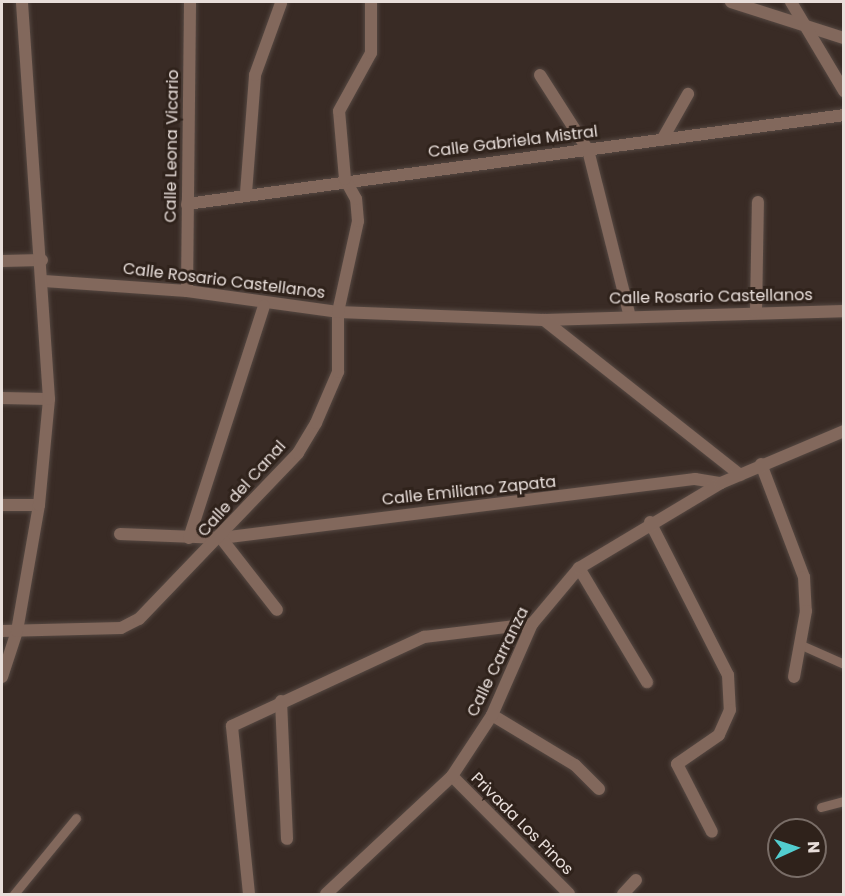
<!DOCTYPE html>
<style>
body{margin:0}
#map{position:relative;width:845px;height:896px;overflow:hidden;background:#392b25;font-family:Poppins,sans-serif}
div>[style]{position:absolute}
[style*='--x']{left:calc(var(--x)*1px);top:calc(var(--y)*1px);width:calc(var(--w)*1px);rotate:calc(var(--a)*1deg)}
.roads{filter:drop-shadow(0 0 2px #554842) drop-shadow(0 0 2px #554842)}
.service>*{height:9px;margin:-4.5px;padding:0 4.5px;transform-origin:4.5px;border-radius:4.5px;background:#82685c}
.minor>*{height:12px;margin:-6px;padding:0 6px;transform-origin:6px;border-radius:6px;background:#82685c}
.tertiary>*{height:12px;margin:-6px;padding:0 6px;transform-origin:6px;border-radius:6px;background:#82685c}
span{translate:-50% -50%;white-space:nowrap;text-align:center;line-height:1.15;-webkit-text-stroke:6px #2f221b;paint-order:stroke}
.street-label{font-size:16px;color:#e8deda}
.frame{position:absolute;inset:0;border:3px solid #e8deda;pointer-events:none}
.north{position:absolute;left:767px;top:818px;width:60px;height:60px;box-sizing:border-box;background:#2f221b;border:2px solid #796d67;border-radius:50%;rotate:87deg;font-size:16px;font-weight:700;line-height:24px;text-align:center;color:#e8deda}
.north::after{content:'';display:block;margin:auto;width:21px;height:27px;background:#52cdcf;clip-path:polygon(50% 0,100% 100%,50% 72%,0 100%)}
</style>
<div id="map">
<div class="roads">
<div class="service">
<div style="--x:799;--y:644;--w:49;--a:24"></div>
<div style="--x:821;--y:807;--w:24;--a:-15"></div>
<div style="--x:14;--y:894;--w:98;--a:-50.8"></div>
</div>
<div class="minor">
<div style="--x:731;--y:2;--w:119;--a:17.7"></div>
<div style="--x:791;--y:2;--w:104;--a:59.2"></div>
<div style="--x:540;--y:75;--w:89;--a:57.4"></div>
<div style="--x:588;--y:150;--w:168;--a:75.9"></div>
<div style="--x:662;--y:140;--w:53;--a:-60.5"></div>
<div style="--x:246;--y:193;--w:118;--a:-85.6"></div>
<div style="--x:255;--y:75;--w:77;--a:-70.1"></div>
<div style="--x:187;--y:204;--w:663;--a:-7.71"></div>
<div style="--x:2;--y:261;--w:40;--a:-1.4"></div>
<div style="--x:44;--y:281;--w:143;--a:4"></div>
<div style="--x:187;--y:291;--w:152;--a:7.9"></div>
<div style="--x:338;--y:312;--w:206;--a:2.2"></div>
<div style="--x:544;--y:320;--w:300;--a:-1.7"></div>
<div style="--x:187;--y:291;--w:289;--a:-89.4"></div>
<div style="--x:756;--y:312;--w:110;--a:-89"></div>
<div style="--x:544;--y:320;--w:250;--a:38.3"></div>
<div style="--x:2;--y:398;--w:47;--a:1.2"></div>
<div style="--x:761;--y:464;--w:121;--a:69.2"></div>
<div style="--x:804;--y:577;--w:34;--a:87"></div>
<div style="--x:806;--y:611;--w:67;--a:100.3"></div>
<div style="--x:2;--y:505;--w:37;--a:0"></div>
<div style="--x:650;--y:522;--w:172;--a:63"></div>
<div style="--x:728;--y:675;--w:35;--a:87"></div>
<div style="--x:730;--y:710;--w:27;--a:114"></div>
<div style="--x:719;--y:735;--w:51;--a:145.4"></div>
<div style="--x:677;--y:764;--w:76;--a:62.8"></div>
<div style="--x:120;--y:534;--w:101;--a:2.3"></div>
<div style="--x:221;--y:538;--w:478;--a:-7.1"></div>
<div style="--x:695;--y:479;--w:26;--a:9"></div>
<div style="--x:189;--y:538;--w:244;--a:-72.1"></div>
<div style="--x:221;--y:538;--w:91;--a:52.1"></div>
<div style="--x:579;--y:568;--w:133;--a:59.2"></div>
<div style="--x:2;--y:631;--w:119;--a:-1.4"></div>
<div style="--x:121;--y:628;--w:20;--a:-27"></div>
<div style="--x:139;--y:619;--w:230;--a:-46.2"></div>
<div style="--x:298;--y:453;--w:35;--a:-59"></div>
<div style="--x:316;--y:423;--w:56;--a:-66.7"></div>
<div style="--x:338;--y:372;--w:60;--a:-90"></div>
<div style="--x:338;--y:312;--w:93;--a:-77.6"></div>
<div style="--x:358;--y:221;--w:22;--a:-95"></div>
<div style="--x:356;--y:199;--w:23;--a:-119"></div>
<div style="--x:345;--y:179;--w:68;--a:-95"></div>
<div style="--x:339;--y:111;--w:66;--a:-61.1"></div>
<div style="--x:371;--y:53;--w:51;--a:-90"></div>
<div style="--x:2;--y:677;--w:48;--a:-71.9"></div>
<div style="--x:17;--y:631;--w:128;--a:-80.1"></div>
<div style="--x:39;--y:505;--w:106;--a:-84.6"></div>
<div style="--x:49;--y:399;--w:398;--a:-93.9"></div>
<div style="--x:281;--y:701;--w:138;--a:87.5"></div>
<div style="--x:492;--y:715;--w:97;--a:31.1"></div>
<div style="--x:575;--y:765;--w:34;--a:45"></div>
<div style="--x:452;--y:776;--w:166;--a:45.2"></div>
<div style="--x:249;--y:894;--w:169;--a:-95.8"></div>
<div style="--x:232;--y:726;--w:212;--a:-24.9"></div>
<div style="--x:424;--y:637;--w:109;--a:-6.9"></div>
<div style="--x:623;--y:894;--w:19;--a:-47"></div>
</div>
<div class="tertiary">
<div style="--x:326;--y:894;--w:173;--a:-43.1"></div>
<div style="--x:452;--y:776;--w:73;--a:-56.7"></div>
<div style="--x:492;--y:715;--w:99;--a:-66.3"></div>
<div style="--x:532;--y:624;--w:73;--a:-50"></div>
<div style="--x:579;--y:568;--w:165;--a:-30.9"></div>
<div style="--x:721;--y:483;--w:134;--a:-22.9"></div>
</div>
</div>
<div class="street-label">
<span style="left:513px;top:142px;rotate:-7deg">Calle Gabriela Mistral</span>
<span style="left:172px;top:146px;rotate:-89deg">Calle Leona Vicario</span>
<span style="left:224px;top:281px;rotate:7deg">Calle Rosario Castellanos</span>
<span style="left:711px;top:297px;rotate:-1deg">Calle Rosario Castellanos</span>
<span style="left:242px;top:489px;rotate:-48deg">Calle del Canal</span>
<span style="left:469px;top:491px;rotate:-6deg">Calle Emiliano Zapata</span>
<span style="left:498px;top:662px;rotate:-64deg">Calle Carranza</span>
<span style="left:522px;top:824px;rotate:45deg">Privada Los Pinos</span>
</div>
<div class="frame"></div>
<div class="north">N</div>
</div>
